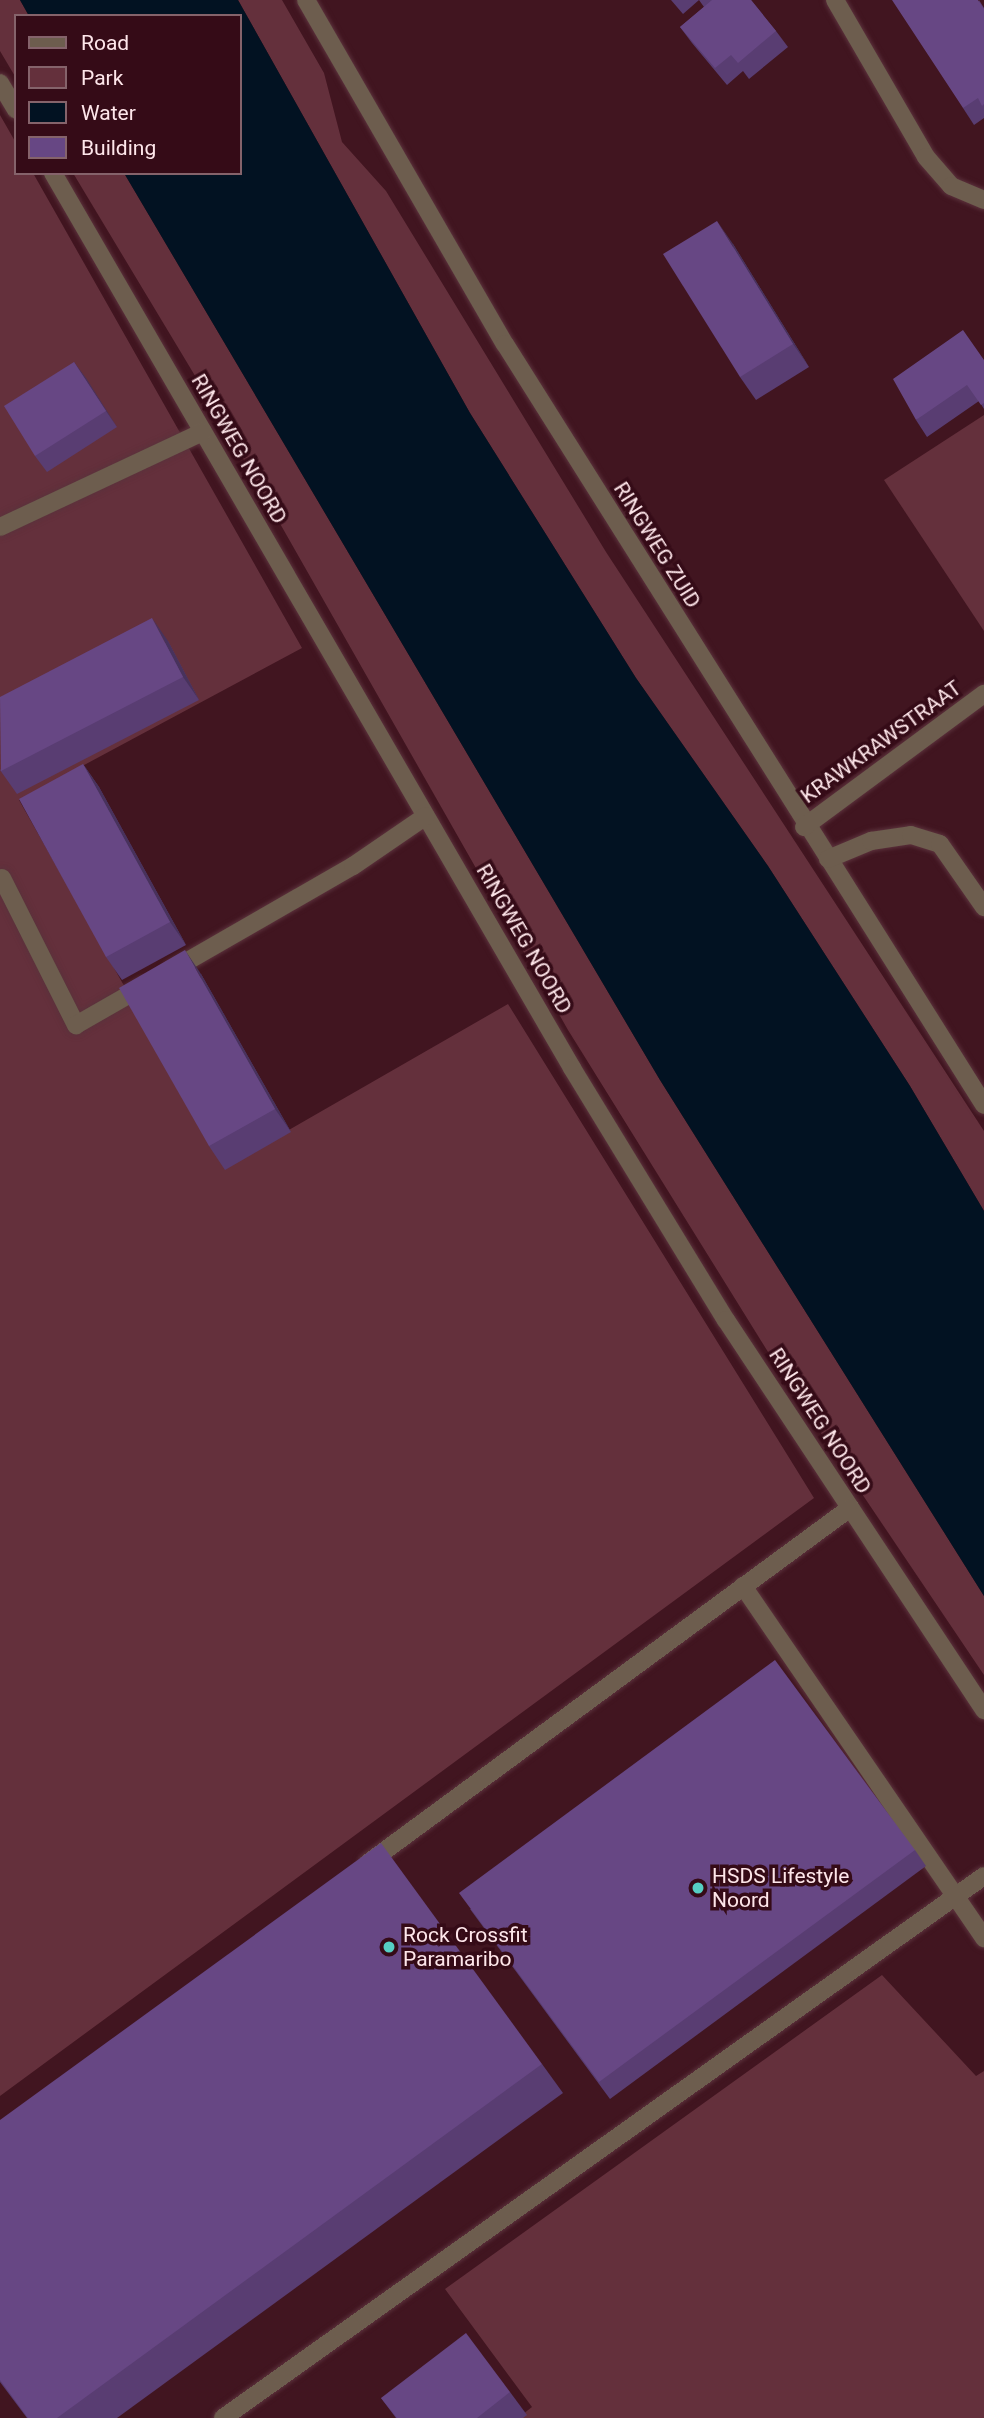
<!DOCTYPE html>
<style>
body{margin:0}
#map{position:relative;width:984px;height:2418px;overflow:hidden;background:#411520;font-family:Roboto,sans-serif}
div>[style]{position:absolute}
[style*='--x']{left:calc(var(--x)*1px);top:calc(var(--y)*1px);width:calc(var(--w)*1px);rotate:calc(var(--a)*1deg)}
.green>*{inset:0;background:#64303c}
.water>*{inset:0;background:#021222}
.roads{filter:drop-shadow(0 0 2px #5b323c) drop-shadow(0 0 2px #5b323c)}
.minor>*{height:18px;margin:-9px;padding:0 9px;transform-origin:9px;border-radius:9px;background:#6d5d4e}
.wall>*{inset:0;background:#593d72}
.shaded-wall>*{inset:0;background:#48325c}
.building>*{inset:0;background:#674784}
.dots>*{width:19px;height:19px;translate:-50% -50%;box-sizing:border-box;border:4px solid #350b17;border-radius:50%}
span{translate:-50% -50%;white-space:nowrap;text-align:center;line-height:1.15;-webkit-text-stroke:7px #350b17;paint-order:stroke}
.street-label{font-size:21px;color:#fee6ea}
.poi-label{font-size:21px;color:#fee6ea}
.left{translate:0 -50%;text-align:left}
.legend{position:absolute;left:14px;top:14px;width:228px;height:161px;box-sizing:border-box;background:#350b17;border:2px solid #85636b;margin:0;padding:9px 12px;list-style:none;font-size:21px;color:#fee6ea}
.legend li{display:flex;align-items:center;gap:14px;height:35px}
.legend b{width:35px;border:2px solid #85636b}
</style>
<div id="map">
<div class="green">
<div style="clip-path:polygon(0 0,20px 0,29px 16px,16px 16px,16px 78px,0 51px)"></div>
<div style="clip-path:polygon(238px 0,282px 0,324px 73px,342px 142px,386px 191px,606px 552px,984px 1131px,984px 1211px,910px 1086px,768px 866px,636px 678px,470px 413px)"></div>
<div style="clip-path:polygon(0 115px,16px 143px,16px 173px,33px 173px,302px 648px,19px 800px,226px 1166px,508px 1004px,814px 1498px,0 2096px)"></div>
<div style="clip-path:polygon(73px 173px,124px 173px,660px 1080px,984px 1596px,984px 1675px,788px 1384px,568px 1030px,212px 404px)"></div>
<div style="clip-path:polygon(984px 415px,984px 631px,884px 480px)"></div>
<div style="clip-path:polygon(882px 1975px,976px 2076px,984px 2071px,984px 2418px,518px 2418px,532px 2407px,445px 2289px)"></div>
</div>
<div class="water">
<div style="clip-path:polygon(20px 0,238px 0,470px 413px,636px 678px,768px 866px,910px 1086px,984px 1211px,984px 1596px,660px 1080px,124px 173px,240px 173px,240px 16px,29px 16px)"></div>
</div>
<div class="roads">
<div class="minor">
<div style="--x:306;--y:0;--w:397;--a:60"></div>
<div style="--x:505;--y:344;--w:899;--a:57.81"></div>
<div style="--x:835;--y:0;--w:181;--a:59.9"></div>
<div style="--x:926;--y:157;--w:38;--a:49"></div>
<div style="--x:951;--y:186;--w:36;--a:23"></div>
<div style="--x:0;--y:83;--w:31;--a:59"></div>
<div style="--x:53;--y:173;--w:1035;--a:59.89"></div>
<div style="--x:572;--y:1068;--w:295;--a:58.6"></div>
<div style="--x:726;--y:1320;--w:468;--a:56.5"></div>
<div style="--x:0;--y:527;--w:224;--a:-25.1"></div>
<div style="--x:804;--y:827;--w:224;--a:-36.5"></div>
<div style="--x:828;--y:859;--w:47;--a:-22.7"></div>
<div style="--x:871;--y:841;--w:40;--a:-8.5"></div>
<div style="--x:911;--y:835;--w:30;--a:17"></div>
<div style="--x:940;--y:844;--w:77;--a:55.1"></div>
<div style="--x:2;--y:878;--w:165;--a:63.3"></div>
<div style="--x:76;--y:1025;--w:78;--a:-29.8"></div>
<div style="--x:172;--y:970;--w:209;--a:-29.9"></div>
<div style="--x:353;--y:866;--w:88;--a:-34.4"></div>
<div style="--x:743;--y:1586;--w:427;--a:55.6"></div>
<div style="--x:368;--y:1863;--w:599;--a:-36.37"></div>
<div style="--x:223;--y:2418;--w:934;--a:-35.46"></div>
</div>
</div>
<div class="wall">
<div style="clip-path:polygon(671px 0,751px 0,776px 31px,788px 47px,749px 79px,743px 71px,727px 85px,692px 43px,680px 27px,704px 7px,699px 0,683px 14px)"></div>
<div style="clip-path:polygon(979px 0,984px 8px,984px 118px,974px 125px,963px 108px)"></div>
<div style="clip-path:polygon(733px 244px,809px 367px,756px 400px,740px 377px)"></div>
<div style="clip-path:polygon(984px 360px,984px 409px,979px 401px,927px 437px,916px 420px)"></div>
<div style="clip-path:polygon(74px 362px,117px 427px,47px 472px,35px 456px)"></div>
<div style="clip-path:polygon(168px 641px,199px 700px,17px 794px,0 770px)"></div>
<div style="clip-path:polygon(83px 764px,99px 787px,186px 945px,122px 980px,106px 957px)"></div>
<div style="clip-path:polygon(201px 974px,291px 1132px,225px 1170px,209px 1146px)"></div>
<div style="clip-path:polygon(915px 1850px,926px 1866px,610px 2099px,470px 1909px)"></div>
<div style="clip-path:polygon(542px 2064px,563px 2093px,117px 2418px,27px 2418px,0 2382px,0 2120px)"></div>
<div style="clip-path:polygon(510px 2392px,527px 2415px,523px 2418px,396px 2418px,381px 2398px)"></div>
</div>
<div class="shaded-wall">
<div style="clip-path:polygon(717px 221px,733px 244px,809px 367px,793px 344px)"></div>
<div style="clip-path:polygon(74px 362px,86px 378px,117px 427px,106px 411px)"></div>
<div style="clip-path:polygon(152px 618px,168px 641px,199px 700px,183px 677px)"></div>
<div style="clip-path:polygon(83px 764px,99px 787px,186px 945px,170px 922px)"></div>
<div style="clip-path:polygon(185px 950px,201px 974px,291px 1132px,275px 1109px)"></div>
</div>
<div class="building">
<div style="clip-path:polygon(712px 0,751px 0,776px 31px,738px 63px,731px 55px,715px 68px,680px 27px)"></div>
<div style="clip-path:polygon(892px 0,978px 0,984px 9px,984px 104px,982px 106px,978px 98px,963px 108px)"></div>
<div style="clip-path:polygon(717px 221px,793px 344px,740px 377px,663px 254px)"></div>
<div style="clip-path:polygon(963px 330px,984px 360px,984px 403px,981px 405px,967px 385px,916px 420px,893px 379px)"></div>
<div style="clip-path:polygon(74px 362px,106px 411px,35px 456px,4px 406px)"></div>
<div style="clip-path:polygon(152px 618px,183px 677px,1px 771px,0 697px)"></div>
<div style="clip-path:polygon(83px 764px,170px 922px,106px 957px,19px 799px)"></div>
<div style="clip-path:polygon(185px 950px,275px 1109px,209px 1146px,119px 988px)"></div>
<div style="clip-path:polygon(775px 1660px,915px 1850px,599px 2082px,459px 1893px)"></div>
<div style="clip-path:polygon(381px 1843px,542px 2064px,57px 2418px,28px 2418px,0 2380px,0 2120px)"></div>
<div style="clip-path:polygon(466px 2333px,510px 2392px,477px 2418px,397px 2418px,381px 2398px)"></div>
</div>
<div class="dots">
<div style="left:698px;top:1888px;background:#56cec3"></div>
<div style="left:389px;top:1947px;background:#56cec3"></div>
</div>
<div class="street-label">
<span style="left:239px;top:449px;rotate:60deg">RINGWEG NOORD</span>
<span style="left:657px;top:545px;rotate:58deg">RINGWEG ZUID</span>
<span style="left:881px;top:742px;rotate:-36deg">KRAWKRAWSTRAAT</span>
<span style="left:524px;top:939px;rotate:60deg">RINGWEG NOORD</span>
<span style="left:820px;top:1421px;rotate:57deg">RINGWEG NOORD</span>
</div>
<div class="poi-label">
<span class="left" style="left:712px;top:1888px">HSDS Lifestyle<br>Noord</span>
<span class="left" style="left:403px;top:1947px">Rock Crossfit<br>Paramaribo</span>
</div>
<ul class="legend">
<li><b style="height:9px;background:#6d5d4e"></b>Road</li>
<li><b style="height:19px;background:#64303c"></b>Park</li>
<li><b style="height:19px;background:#021222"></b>Water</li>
<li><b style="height:19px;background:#674784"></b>Building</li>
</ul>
</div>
